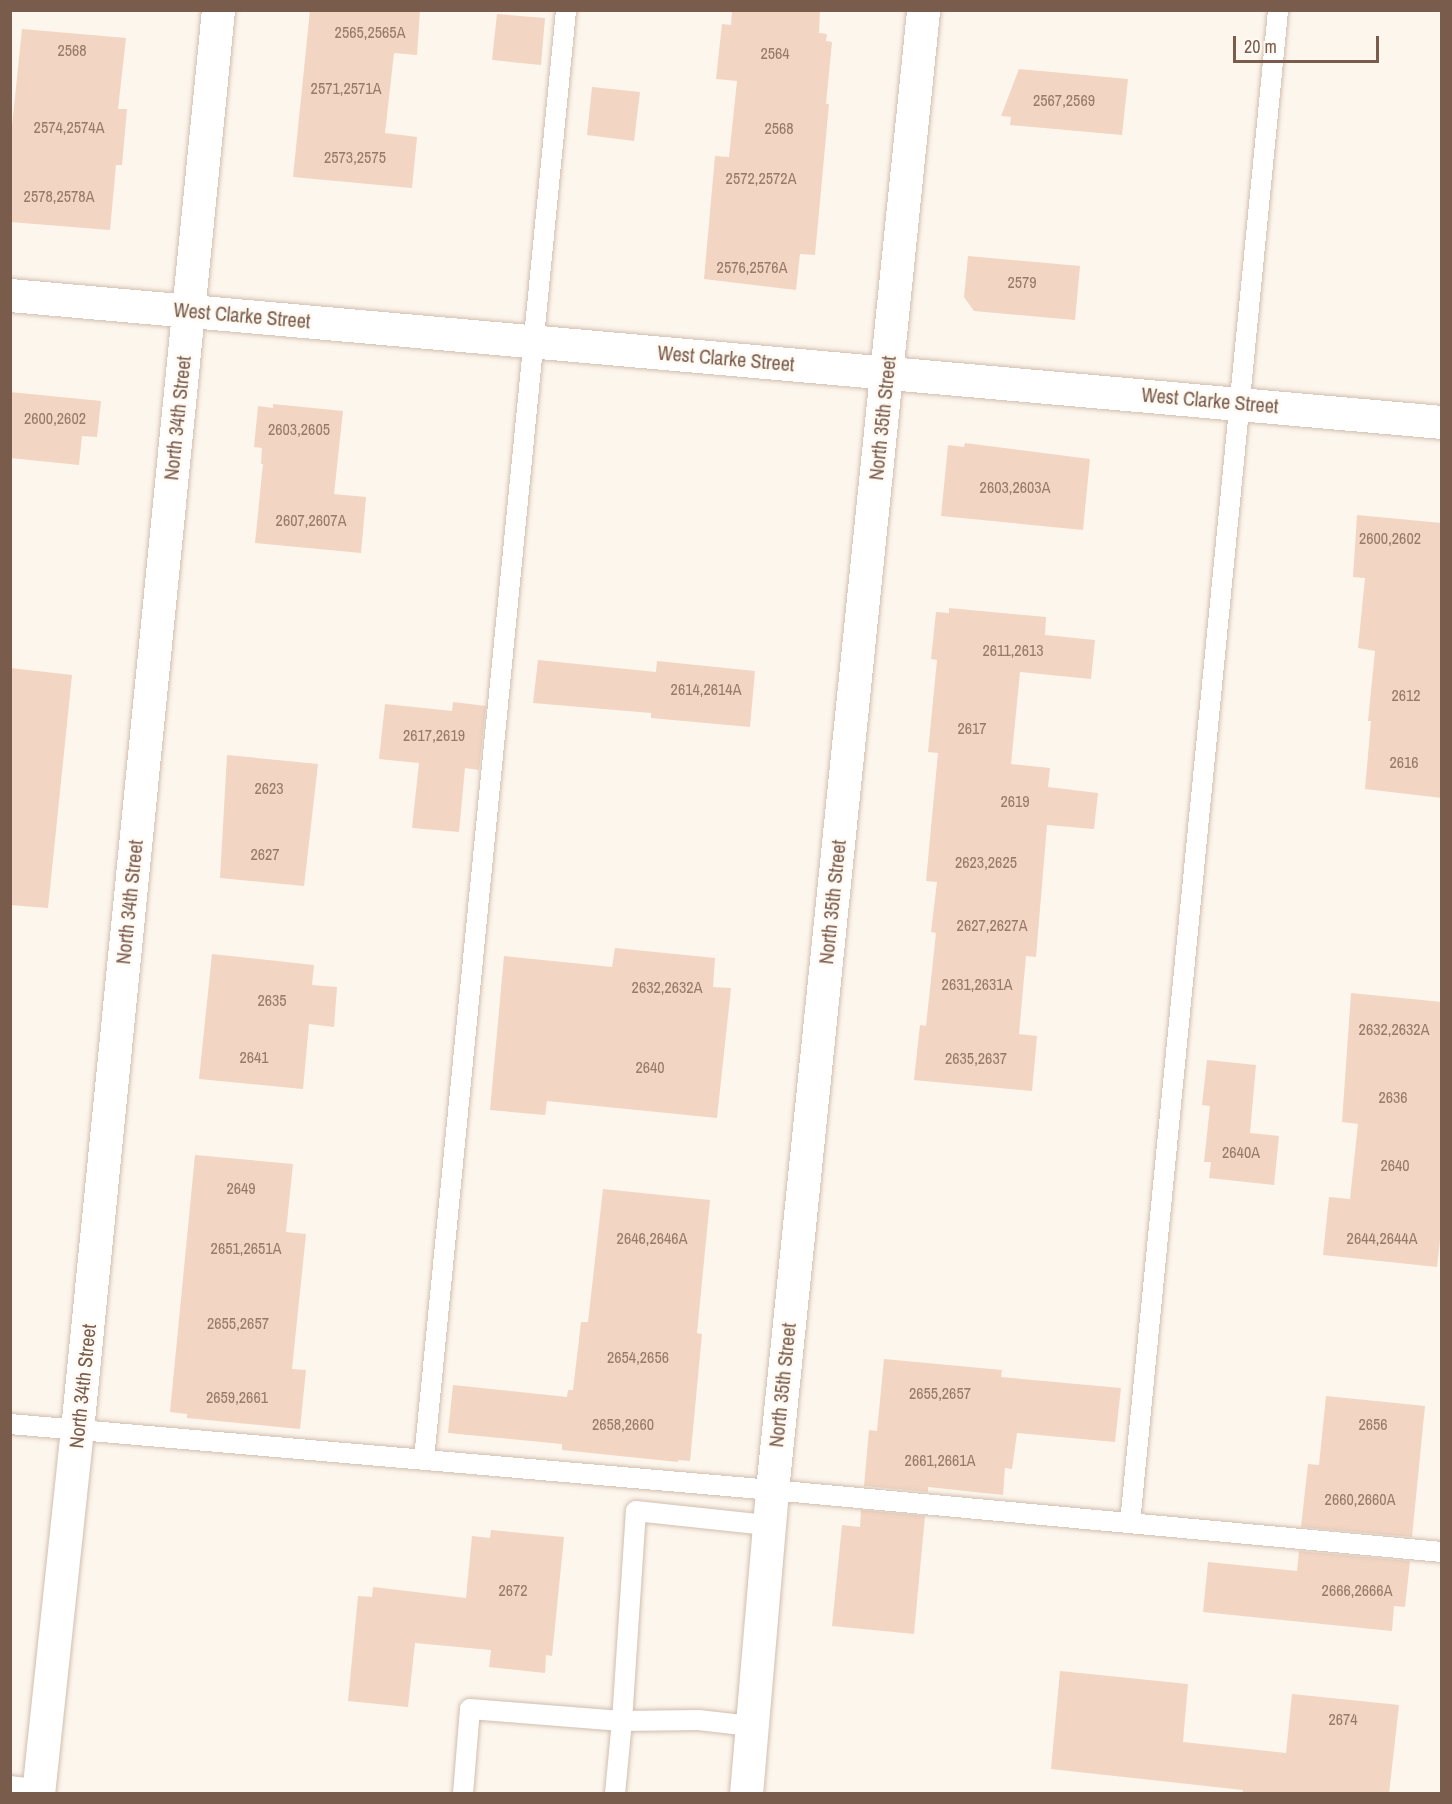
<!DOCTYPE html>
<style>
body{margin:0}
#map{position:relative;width:1452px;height:1804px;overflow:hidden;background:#fdf6ec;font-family:"Archivo Narrow",sans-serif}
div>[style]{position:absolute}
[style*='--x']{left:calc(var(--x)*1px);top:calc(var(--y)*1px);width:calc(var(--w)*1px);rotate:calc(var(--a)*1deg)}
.building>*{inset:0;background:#f3d5c3}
.roads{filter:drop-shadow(0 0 2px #d1beb0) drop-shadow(0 0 2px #d1beb0)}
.lane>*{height:20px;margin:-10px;padding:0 10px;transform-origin:10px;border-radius:10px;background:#fff}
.street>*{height:33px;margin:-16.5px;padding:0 16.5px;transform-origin:16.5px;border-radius:16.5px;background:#fff}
.secondary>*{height:33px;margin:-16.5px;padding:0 16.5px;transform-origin:16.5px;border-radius:16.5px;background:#fff}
span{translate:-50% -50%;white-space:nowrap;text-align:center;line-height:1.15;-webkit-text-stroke:5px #fffaf3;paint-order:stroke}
.number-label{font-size:16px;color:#987a6a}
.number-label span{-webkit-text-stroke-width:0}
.street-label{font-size:20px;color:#7a5c4d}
.frame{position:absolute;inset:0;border:12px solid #7a5c4d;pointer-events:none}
.scale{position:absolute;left:1233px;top:36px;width:146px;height:27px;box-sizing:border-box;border:3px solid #7a5c4d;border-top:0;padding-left:8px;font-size:18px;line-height:21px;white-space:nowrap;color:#7a5c4d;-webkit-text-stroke:4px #fffaf3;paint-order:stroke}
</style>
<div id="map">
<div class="building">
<div style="clip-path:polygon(310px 10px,420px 10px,417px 55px,394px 53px,385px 133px,417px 137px,412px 188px,293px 177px)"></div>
<div style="clip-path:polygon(732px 10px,820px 10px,819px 33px,827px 34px,826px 41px,832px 42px,826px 104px,829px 104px,815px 255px,800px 254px,796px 290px,704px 279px,715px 156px,729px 157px,737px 81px,716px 79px,722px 24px,731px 25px)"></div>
<div style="clip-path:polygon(497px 14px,545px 18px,541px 65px,492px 60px)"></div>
<div style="clip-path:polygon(22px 29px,126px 38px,118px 109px,127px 109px,122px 165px,116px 165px,110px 230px,10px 222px,10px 145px)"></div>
<div style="clip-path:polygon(1019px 69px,1128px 79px,1122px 135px,1010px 125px,1011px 117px,1001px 116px)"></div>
<div style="clip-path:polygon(592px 87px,640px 92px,634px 141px,587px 135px)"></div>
<div style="clip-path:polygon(968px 256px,1080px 266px,1075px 320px,974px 311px,964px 297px)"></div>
<div style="clip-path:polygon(10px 392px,101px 401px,97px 437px,82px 436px,79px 465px,10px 458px)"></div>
<div style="clip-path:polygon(273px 404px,343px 411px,334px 494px,366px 497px,361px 553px,255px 543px,263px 464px,261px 464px,262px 448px,254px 447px,258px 406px,273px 408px)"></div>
<div style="clip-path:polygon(965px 443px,1090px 459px,1083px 530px,941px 516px,948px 445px,964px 447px)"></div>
<div style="clip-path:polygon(1357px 515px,1442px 523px,1442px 798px,1365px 789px,1371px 721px,1368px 721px,1375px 651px,1358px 648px,1365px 578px,1353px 577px)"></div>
<div style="clip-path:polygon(949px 608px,1046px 617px,1045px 635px,1095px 640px,1091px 679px,1020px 672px,1011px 764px,1050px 768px,1048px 787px,1098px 793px,1094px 829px,1047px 825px,1036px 957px,1026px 956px,1019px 1034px,1037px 1036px,1032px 1091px,914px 1080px,920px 1025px,926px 1026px,936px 933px,931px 932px,937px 882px,926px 881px,938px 753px,928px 752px,937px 660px,931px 659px,936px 612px,949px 613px)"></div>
<div style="clip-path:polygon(538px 660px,656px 672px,657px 661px,755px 671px,750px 727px,651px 718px,651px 713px,533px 703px)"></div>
<div style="clip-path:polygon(10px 668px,72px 675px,48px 908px,10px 905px)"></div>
<div style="clip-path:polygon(453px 702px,486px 706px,479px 770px,465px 768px,459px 832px,412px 828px,419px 763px,379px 759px,385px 704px,452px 711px)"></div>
<div style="clip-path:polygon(227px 755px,318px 764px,304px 886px,220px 878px)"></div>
<div style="clip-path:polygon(615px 948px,715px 958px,713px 987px,731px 988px,717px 1118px,547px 1101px,545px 1115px,490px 1110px,504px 956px,612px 967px)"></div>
<div style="clip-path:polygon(212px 954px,314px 965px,312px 985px,337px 987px,334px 1027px,309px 1024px,303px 1089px,199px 1079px)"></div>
<div style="clip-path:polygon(1351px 993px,1442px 1002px,1442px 1222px,1437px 1267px,1323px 1255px,1329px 1197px,1350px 1199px,1358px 1124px,1342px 1122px)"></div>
<div style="clip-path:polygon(1207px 1060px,1256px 1065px,1250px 1133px,1279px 1136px,1274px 1185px,1209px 1178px,1211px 1162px,1204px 1162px,1210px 1106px,1202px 1105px)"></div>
<div style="clip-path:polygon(195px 1155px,293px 1164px,286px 1232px,306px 1234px,292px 1369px,306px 1370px,300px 1429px,187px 1418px,187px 1414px,170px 1412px)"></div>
<div style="clip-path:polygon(603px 1189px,710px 1200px,697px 1333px,702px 1334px,690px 1461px,678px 1460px,678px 1462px,562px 1450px,562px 1444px,448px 1433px,453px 1385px,567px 1397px,568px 1390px,573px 1390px,581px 1322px,588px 1322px)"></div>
<div style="clip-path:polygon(884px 1359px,1002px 1370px,1001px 1377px,1121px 1388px,1115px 1442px,1017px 1433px,1012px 1469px,1005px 1468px,1003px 1495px,928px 1487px,928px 1492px,864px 1486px,869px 1430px,877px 1431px)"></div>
<div style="clip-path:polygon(1326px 1396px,1425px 1406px,1412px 1537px,1301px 1527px,1308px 1464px,1319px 1465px)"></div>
<div style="clip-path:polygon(861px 1510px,925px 1516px,914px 1634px,832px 1626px,842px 1525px,860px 1527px)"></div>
<div style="clip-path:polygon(491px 1530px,564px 1537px,552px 1656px,546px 1655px,545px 1673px,489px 1667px,491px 1650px,415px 1643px,408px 1707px,348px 1701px,358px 1596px,372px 1597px,373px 1587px,466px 1598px,472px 1536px,490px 1538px)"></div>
<div style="clip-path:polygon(1299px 1551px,1410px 1561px,1405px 1607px,1394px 1606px,1392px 1631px,1203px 1612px,1208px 1562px,1297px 1571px)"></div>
<div style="clip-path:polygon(1060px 1671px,1188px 1684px,1183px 1742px,1286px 1753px,1292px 1694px,1399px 1705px,1389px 1794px,1242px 1794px,1243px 1790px,1051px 1769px)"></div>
</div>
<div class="roads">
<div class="lane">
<div style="--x:10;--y:1424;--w:765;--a:4.95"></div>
<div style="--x:772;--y:1490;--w:673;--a:5.29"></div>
<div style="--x:424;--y:1459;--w:1456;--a:-84.4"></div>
<div style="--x:1130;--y:1523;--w:1520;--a:-84.41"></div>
<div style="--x:751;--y:1726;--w:53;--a:-173.5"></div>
<div style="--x:698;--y:1720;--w:76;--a:179.2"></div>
<div style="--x:622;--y:1721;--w:210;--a:-86.2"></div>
<div style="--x:636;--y:1511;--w:133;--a:6.1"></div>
<div style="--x:463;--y:1794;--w:85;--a:-85.3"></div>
<div style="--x:470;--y:1709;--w:152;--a:4.5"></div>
<div style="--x:622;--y:1721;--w:73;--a:95.5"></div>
</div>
<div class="street">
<div style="--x:10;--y:295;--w:1438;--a:5.07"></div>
<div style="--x:38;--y:1794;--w:366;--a:-83.9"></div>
<div style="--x:77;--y:1430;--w:1427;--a:-84.33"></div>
</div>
<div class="secondary">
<div style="--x:10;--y:1792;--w:14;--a:8"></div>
<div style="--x:746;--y:1794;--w:305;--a:-85.1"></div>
<div style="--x:772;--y:1490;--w:1488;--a:-84.17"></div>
</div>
</div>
<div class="number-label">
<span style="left:370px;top:32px">2565,2565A</span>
<span style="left:72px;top:50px">2568</span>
<span style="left:775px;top:53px">2564</span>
<span style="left:346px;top:88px">2571,2571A</span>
<span style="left:1064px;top:100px">2567,2569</span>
<span style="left:69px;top:127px">2574,2574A</span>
<span style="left:779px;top:128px">2568</span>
<span style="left:355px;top:157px">2573,2575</span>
<span style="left:761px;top:178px">2572,2572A</span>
<span style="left:59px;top:196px">2578,2578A</span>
<span style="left:752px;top:267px">2576,2576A</span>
<span style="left:1022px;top:282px">2579</span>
<span style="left:55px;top:418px">2600,2602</span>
<span style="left:299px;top:429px">2603,2605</span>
<span style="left:1015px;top:487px">2603,2603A</span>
<span style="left:311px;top:520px">2607,2607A</span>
<span style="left:1390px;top:538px">2600,2602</span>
<span style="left:1013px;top:650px">2611,2613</span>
<span style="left:706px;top:689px">2614,2614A</span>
<span style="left:1406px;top:695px">2612</span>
<span style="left:972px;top:728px">2617</span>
<span style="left:434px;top:735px">2617,2619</span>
<span style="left:1404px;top:762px">2616</span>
<span style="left:269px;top:788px">2623</span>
<span style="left:1015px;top:801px">2619</span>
<span style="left:265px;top:854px">2627</span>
<span style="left:986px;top:862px">2623,2625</span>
<span style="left:992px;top:925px">2627,2627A</span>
<span style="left:977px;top:984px">2631,2631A</span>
<span style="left:667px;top:987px">2632,2632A</span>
<span style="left:272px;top:1000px">2635</span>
<span style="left:1394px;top:1029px">2632,2632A</span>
<span style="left:254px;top:1057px">2641</span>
<span style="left:976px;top:1058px">2635,2637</span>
<span style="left:650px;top:1067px">2640</span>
<span style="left:1393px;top:1097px">2636</span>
<span style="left:1241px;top:1152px">2640A</span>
<span style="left:1395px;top:1165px">2640</span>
<span style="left:241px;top:1188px">2649</span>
<span style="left:652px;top:1238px">2646,2646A</span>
<span style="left:1382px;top:1238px">2644,2644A</span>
<span style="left:246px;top:1248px">2651,2651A</span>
<span style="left:238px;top:1323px">2655,2657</span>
<span style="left:638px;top:1357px">2654,2656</span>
<span style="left:940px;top:1393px">2655,2657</span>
<span style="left:237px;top:1397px">2659,2661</span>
<span style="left:623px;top:1424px">2658,2660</span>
<span style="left:1373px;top:1424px">2656</span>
<span style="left:940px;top:1460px">2661,2661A</span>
<span style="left:1360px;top:1499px">2660,2660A</span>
<span style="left:513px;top:1590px">2672</span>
<span style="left:1357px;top:1590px">2666,2666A</span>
<span style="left:1343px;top:1719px">2674</span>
</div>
<div class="street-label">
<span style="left:242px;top:315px;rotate:5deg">West Clarke Street</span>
<span style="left:726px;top:358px;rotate:5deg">West Clarke Street</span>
<span style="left:1210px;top:400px;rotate:5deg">West Clarke Street</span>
<span style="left:177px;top:418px;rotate:-84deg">North 34th Street</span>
<span style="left:882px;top:418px;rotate:-84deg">North 35th Street</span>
<span style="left:129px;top:902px;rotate:-84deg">North 34th Street</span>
<span style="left:832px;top:902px;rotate:-84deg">North 35th Street</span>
<span style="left:782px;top:1385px;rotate:-84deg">North 35th Street</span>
<span style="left:82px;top:1386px;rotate:-84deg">North 34th Street</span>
</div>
<div class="frame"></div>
<div class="scale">20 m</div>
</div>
